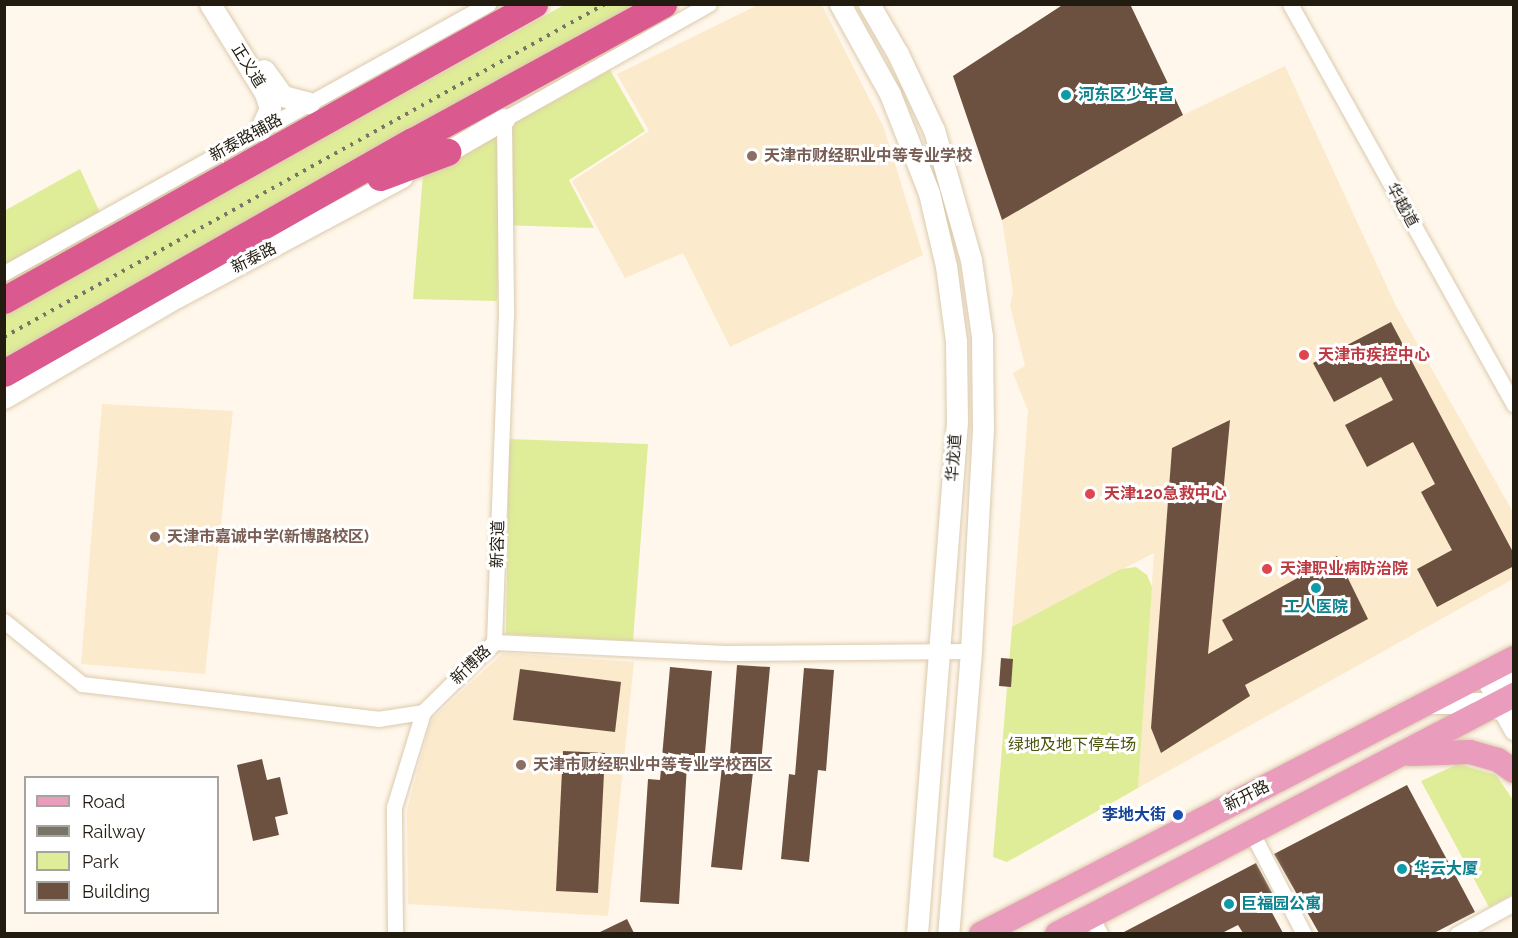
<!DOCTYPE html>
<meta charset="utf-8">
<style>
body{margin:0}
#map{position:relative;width:1518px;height:938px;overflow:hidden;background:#fff7eb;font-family:Raleway,"Noto Sans SC",sans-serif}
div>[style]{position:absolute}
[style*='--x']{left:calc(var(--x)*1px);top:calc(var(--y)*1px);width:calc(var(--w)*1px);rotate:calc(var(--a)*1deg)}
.built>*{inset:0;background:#fceacd}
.green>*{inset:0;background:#dfec98}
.building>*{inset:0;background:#6c5141}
.roads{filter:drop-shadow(0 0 2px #dccaad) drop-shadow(0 0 2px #dccaad)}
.street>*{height:15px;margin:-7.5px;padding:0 7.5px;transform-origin:7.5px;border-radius:7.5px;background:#fff}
.secondary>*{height:21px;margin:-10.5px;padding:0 10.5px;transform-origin:10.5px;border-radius:10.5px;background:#fff}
.primary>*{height:24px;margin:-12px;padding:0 12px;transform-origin:12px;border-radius:12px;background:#e99cbc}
.highway>*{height:27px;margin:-13.5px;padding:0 13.5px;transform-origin:13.5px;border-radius:13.5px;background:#da5a90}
.rail>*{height:4px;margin-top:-2px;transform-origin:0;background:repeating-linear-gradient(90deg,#7a7367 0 3px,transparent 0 9px)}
.dots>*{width:16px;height:16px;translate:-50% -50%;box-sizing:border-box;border:3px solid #fff;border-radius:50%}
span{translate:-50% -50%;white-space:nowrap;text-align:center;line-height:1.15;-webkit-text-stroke:6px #fff;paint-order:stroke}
.street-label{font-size:16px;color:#211b10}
.culture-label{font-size:16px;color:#0d838f;font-weight:700}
.left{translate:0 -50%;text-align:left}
.education-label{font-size:16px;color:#785e54;font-weight:700}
.health-label{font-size:16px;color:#be3a42;font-weight:700}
.park-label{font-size:16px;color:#4d540d}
.transit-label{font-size:16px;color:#164399;font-weight:700}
.right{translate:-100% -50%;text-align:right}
.frame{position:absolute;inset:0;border:6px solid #211b10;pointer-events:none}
.legend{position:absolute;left:24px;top:776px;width:195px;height:138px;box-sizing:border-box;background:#fff;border:2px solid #a6a49f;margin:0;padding:8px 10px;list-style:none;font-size:18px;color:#211b10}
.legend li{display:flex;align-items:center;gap:12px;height:30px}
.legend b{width:30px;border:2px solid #a6a49f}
</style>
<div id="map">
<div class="built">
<div style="clip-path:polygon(758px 5px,822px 5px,884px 128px,923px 255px,730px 347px,683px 253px,625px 278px,572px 181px,649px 131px,617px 74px)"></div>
<div style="clip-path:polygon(1285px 66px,1396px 306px,1513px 512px,1513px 579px,1138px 788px,1154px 553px,1012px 627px,1028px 411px,1013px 373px,1025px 366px,1010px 306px,1013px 292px,1002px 220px,1183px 115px)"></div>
<div style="clip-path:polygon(102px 404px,233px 411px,205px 674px,81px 664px)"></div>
<div style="clip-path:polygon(503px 653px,634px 662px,608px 916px,408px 904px,407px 810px,431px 720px)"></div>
</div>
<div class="green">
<div style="clip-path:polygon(564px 5px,634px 5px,5px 361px,4px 211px,80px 169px,118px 252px)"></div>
<div style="clip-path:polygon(610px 70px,645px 131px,569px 180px,594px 228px,499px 225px,497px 301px,413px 299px,423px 174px)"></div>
<div style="clip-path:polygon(509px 439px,648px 444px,633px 641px,506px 634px)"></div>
<div style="clip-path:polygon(1136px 567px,1147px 575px,1152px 587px,1138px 788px,1007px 862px,993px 857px,1012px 627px,1121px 569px)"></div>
<div style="clip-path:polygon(1458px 764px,1496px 775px,1513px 800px,1513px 894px,1489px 907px,1421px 781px)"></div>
</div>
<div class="building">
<div style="clip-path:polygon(1064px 4px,1130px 4px,1183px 115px,1002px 220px,953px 76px)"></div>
<div style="clip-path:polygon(1391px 322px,1514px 554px,1514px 566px,1437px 607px,1417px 569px,1452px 550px,1421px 492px,1435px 484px,1413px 442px,1367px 467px,1345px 425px,1393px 400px,1381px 377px,1334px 402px,1313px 363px)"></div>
<div style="clip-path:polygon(1230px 420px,1208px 654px,1233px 640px,1222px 620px,1337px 556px,1368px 619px,1245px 685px,1250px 696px,1161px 753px,1151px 728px,1172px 448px)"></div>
<div style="clip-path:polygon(1001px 658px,1013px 659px,1011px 687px,999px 686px)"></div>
<div style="clip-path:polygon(737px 665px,770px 667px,761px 763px,754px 763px,742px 870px,711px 867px,722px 766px,729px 767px)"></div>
<div style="clip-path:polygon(670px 667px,712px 671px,704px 765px,687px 764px,679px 904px,640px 902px,648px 779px,660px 780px)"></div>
<div style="clip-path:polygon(804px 668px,834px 670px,826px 771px,818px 770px,809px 862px,781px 859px,789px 774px,795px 775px)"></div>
<div style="clip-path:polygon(520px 669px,621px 682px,615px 732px,513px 720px)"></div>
<div style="clip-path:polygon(563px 751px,605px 753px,598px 893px,556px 891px)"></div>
<div style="clip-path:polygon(262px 759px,267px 780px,280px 777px,288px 814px,275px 817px,279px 835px,253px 841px,237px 765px)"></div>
<div style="clip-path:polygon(1407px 785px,1475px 912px,1434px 933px,1319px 933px,1274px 854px)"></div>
<div style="clip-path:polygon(1256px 863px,1278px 904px,1270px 909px,1283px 933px,1243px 933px,1238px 925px,1222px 933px,1122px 933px)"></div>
<div style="clip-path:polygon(627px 919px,634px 933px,598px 933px)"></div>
</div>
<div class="roads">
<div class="street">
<div style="--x:1290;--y:4;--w:459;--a:60.8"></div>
<div style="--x:4;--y:273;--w:554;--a:-29.06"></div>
<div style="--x:4;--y:621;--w:100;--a:38.9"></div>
<div style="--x:82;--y:684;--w:298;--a:6.7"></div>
<div style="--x:378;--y:719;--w:46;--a:-8.8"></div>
<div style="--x:423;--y:712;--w:10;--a:-45"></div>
<div style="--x:488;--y:649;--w:9;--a:-49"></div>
<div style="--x:494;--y:642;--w:236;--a:2.7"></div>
<div style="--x:730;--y:653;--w:241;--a:-0.5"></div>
<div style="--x:1251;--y:831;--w:116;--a:62.8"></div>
<div style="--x:1091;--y:916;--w:20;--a:63"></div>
<div style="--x:395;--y:934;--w:127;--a:-90.5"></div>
<div style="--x:394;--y:807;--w:99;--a:-73"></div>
<div style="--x:423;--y:712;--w:100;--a:-44.6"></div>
<div style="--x:494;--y:642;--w:332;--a:-87.9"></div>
<div style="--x:506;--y:310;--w:191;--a:-90.6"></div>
<div style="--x:504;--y:119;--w:235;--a:-29.3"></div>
<div style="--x:1457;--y:934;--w:65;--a:-28.5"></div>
</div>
<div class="secondary">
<div style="--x:210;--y:4;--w:105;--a:58.3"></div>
<div style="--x:265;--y:93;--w:16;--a:72"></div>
<div style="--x:270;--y:108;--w:24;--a:114"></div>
<div style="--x:840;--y:4;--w:103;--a:60.9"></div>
<div style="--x:890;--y:94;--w:106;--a:68.5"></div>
<div style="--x:929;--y:193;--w:75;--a:76.9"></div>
<div style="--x:946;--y:266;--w:76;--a:82.4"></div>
<div style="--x:956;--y:341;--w:81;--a:89.3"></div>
<div style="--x:957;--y:422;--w:514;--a:94.47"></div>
<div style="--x:869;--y:4;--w:58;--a:59.9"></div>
<div style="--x:898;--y:54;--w:84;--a:64.7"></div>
<div style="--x:934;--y:130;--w:135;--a:74.1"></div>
<div style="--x:971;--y:260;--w:77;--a:81.8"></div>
<div style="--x:982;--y:336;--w:93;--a:89.4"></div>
<div style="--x:983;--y:429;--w:222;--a:93.1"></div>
<div style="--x:971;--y:651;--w:284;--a:94.6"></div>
<div style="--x:264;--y:70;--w:32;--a:54"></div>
<div style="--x:283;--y:96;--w:27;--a:15"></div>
<div style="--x:435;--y:159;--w:80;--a:-30.1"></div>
<div style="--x:4;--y:398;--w:200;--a:-30.3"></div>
<div style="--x:177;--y:297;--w:255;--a:-28.1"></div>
<div style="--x:1502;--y:664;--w:26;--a:62"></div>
<div style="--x:1484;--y:674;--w:63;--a:61.4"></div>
<div style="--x:1429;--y:703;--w:50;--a:0"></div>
<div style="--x:1479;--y:703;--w:37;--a:17"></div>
</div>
<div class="primary">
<div style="--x:1410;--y:754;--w:60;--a:-1.9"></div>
<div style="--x:1470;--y:752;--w:29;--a:16"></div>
<div style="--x:1498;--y:760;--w:19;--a:35"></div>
<div style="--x:981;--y:934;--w:600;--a:-27.38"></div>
<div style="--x:1057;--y:934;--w:516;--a:-27.61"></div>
</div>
<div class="highway">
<div style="--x:380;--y:177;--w:72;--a:-20.5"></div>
<div style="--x:4;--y:300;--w:607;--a:-29.18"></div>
<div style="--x:4;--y:373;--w:470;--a:-29.6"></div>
<div style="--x:413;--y:141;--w:285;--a:-28.7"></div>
</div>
</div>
<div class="rail">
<div style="--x:4;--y:337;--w:687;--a:-28.99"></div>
</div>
<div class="dots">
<div style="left:1066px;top:95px;background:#0f9aa8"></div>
<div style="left:752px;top:156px;background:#8d6e63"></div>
<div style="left:1304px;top:355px;background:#e0444e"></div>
<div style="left:1090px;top:494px;background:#e0444e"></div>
<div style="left:155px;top:537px;background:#8d6e63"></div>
<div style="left:1267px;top:569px;background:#e0444e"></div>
<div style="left:1316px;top:588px;background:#0f9aa8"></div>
<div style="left:521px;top:765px;background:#8d6e63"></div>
<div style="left:1178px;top:815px;background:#1a4fb4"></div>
<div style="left:1402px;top:869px;background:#0f9aa8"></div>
<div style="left:1229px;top:904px;background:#0f9aa8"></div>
</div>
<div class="street-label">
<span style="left:248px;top:66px;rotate:58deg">正义道</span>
<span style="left:246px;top:138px;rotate:-29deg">新泰路辅路</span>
<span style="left:1402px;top:205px;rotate:61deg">华越道</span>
<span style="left:254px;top:258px;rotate:-27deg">新泰路</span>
<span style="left:954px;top:458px;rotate:-86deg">华龙道</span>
<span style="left:498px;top:544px;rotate:-88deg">新容道</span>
<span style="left:471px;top:665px;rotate:-44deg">新博路</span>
<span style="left:1247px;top:796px;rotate:-27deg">新开路</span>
</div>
<div class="culture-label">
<span class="left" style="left:1078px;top:95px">河东区少年宫</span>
<span style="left:1316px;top:607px">工人医院</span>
<span class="left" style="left:1414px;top:869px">华云大厦</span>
<span class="left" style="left:1241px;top:904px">巨福园公寓</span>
</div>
<div class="education-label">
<span class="left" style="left:764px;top:156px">天津市财经职业中等专业学校</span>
<span class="left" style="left:167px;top:537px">天津市嘉诚中学(新博路校区)</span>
<span class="left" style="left:533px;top:765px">天津市财经职业中等专业学校西区</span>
</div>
<div class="health-label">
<span class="left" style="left:1318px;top:355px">天津市疾控中心</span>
<span class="left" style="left:1104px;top:494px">天津120急救中心</span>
<span class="left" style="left:1280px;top:569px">天津职业病防治院</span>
</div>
<div class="park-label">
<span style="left:1072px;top:745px">绿地及地下停车场</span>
</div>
<div class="transit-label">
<span class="right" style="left:1166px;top:815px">李地大街</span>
</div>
<div class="frame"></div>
<ul class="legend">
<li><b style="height:8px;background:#e99cbc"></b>Road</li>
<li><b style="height:8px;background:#7a7367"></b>Railway</li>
<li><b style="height:16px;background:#dfec98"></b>Park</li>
<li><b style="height:16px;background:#6c5141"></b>Building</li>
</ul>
</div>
